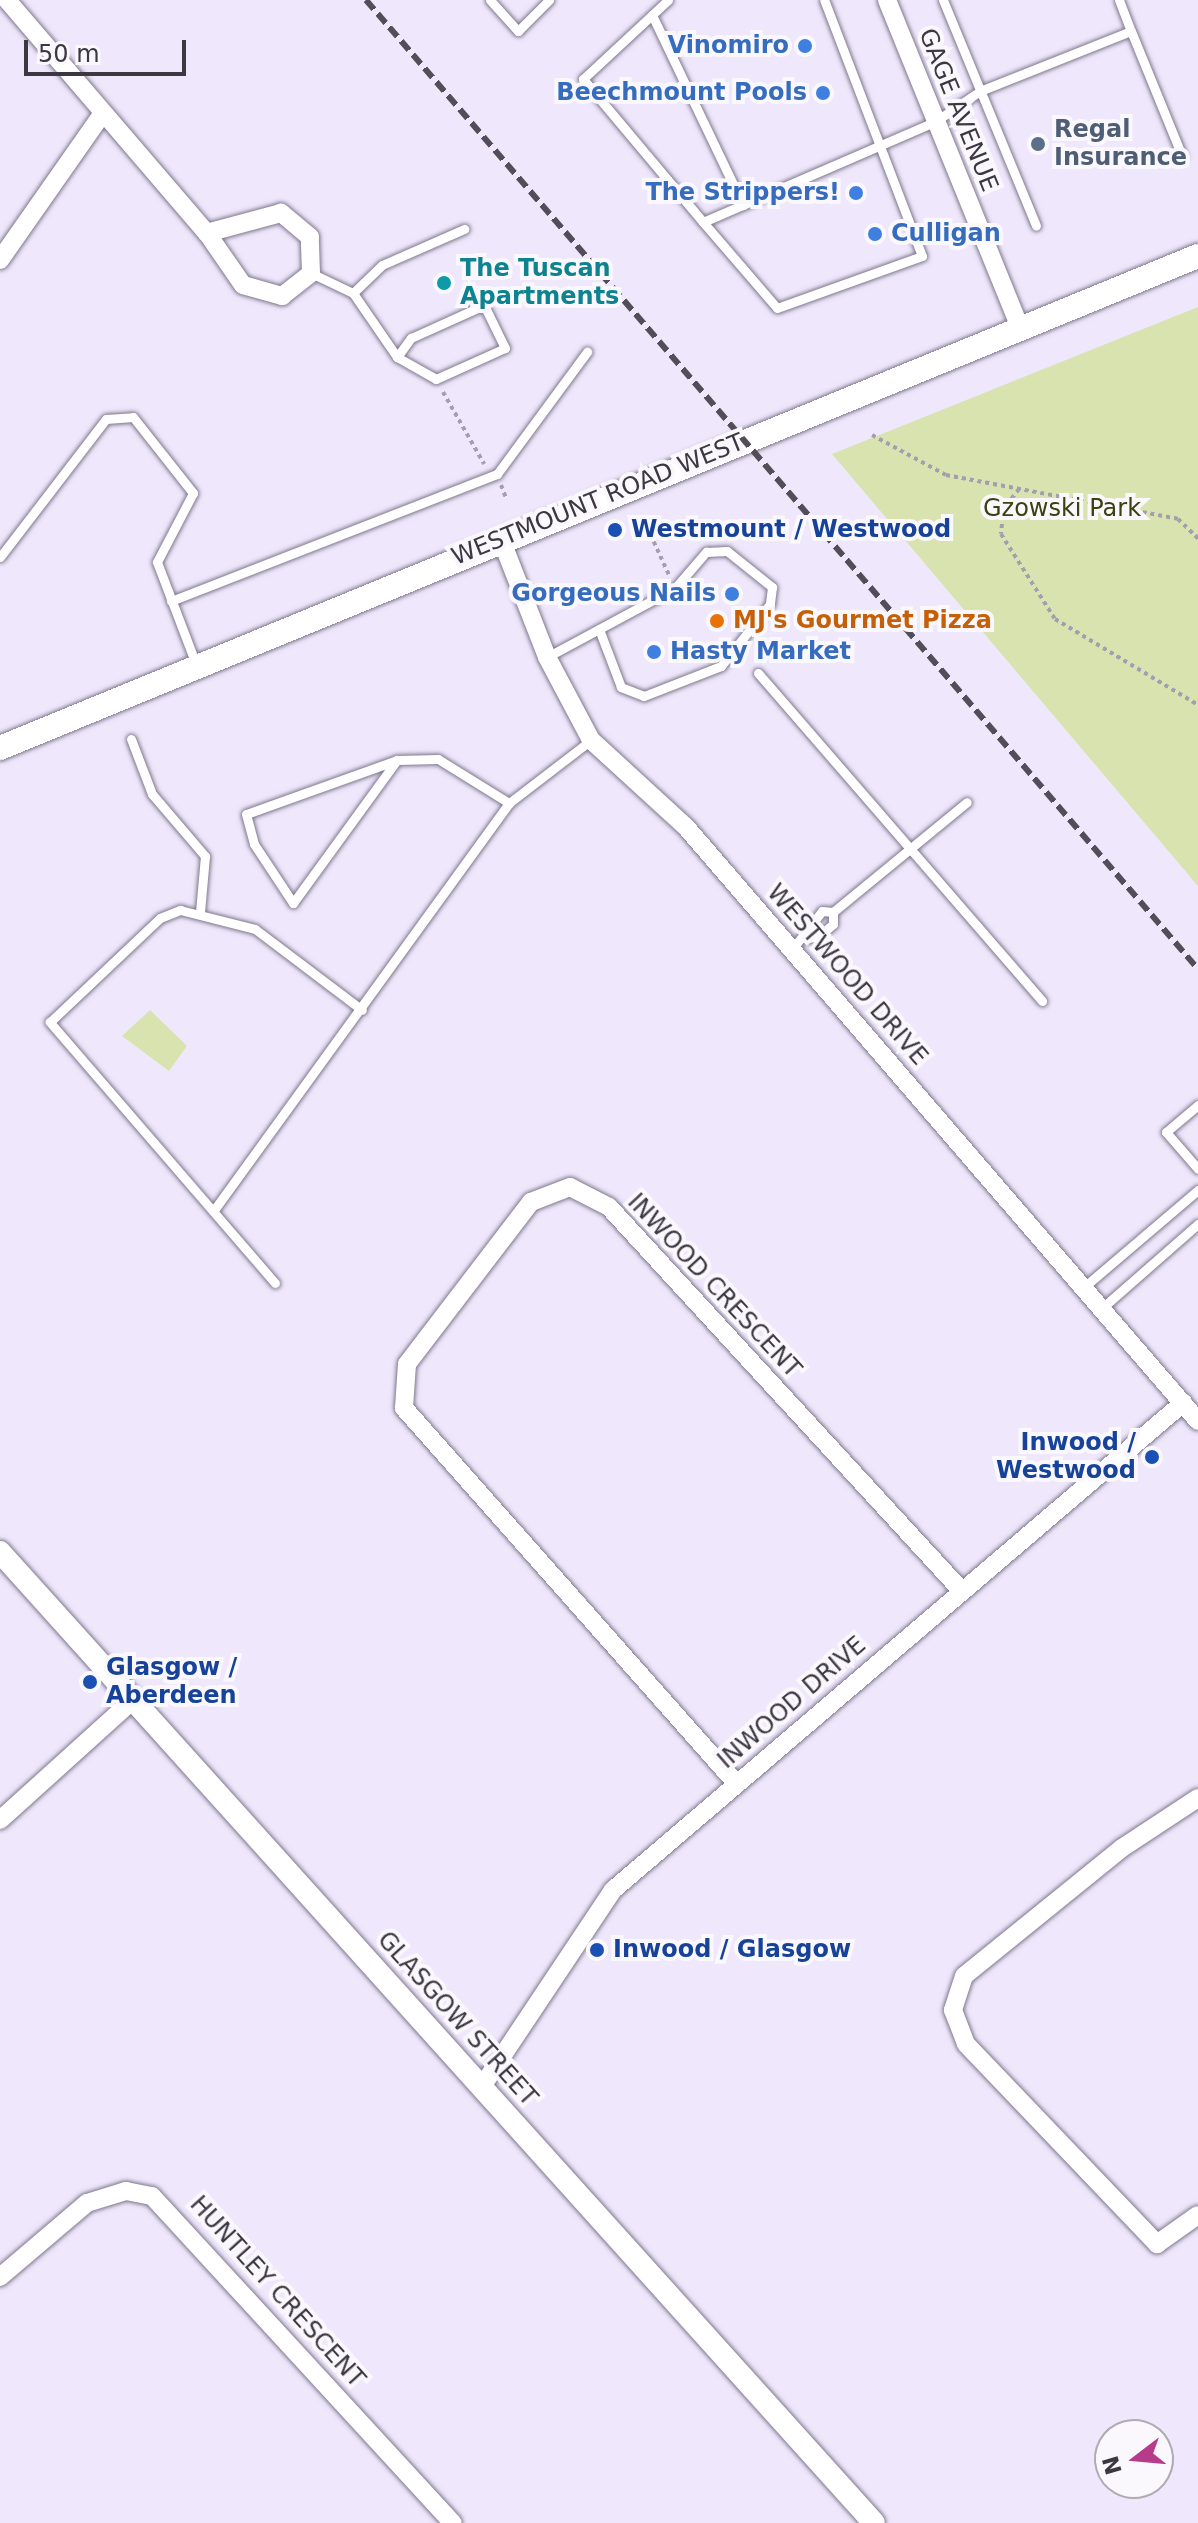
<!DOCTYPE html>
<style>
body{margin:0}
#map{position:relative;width:1198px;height:2523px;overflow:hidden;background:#efe8fc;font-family:"DejaVu Sans",sans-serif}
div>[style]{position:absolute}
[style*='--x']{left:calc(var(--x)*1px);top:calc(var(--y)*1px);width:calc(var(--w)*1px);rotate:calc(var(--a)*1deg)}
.green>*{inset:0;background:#d8e3b0}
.path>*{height:4px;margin-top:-2px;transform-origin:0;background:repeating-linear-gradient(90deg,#a49eae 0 4px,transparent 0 8px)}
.roads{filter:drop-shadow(0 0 2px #7f778d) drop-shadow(0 0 2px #7f778d)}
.service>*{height:9px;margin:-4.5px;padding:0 4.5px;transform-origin:4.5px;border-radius:4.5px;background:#fff}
.minor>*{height:18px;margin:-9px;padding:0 9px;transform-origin:9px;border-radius:9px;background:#fff}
.tertiary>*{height:22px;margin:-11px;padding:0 11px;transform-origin:11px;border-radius:11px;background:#fff}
.secondary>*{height:24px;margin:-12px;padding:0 12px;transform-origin:12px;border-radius:12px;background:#fff}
.rail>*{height:6px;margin-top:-3px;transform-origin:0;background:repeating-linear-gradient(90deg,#524e59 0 12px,transparent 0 18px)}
.dots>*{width:22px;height:22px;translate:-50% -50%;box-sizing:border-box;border:4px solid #faf8fd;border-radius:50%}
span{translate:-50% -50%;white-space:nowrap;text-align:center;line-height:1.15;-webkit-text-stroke:8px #faf8fd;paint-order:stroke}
.shop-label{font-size:24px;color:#366cbe;font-weight:700}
.right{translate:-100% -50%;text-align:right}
.left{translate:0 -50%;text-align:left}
.street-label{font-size:24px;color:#3c3842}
.service-label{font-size:24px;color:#4e5e75;font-weight:700}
.culture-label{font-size:24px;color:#0d838f;font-weight:700}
.park-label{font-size:24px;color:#3a420d}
.transit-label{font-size:24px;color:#164399;font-weight:700}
.food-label{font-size:24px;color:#c56008;font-weight:700}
.north{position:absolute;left:1094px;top:2419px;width:80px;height:80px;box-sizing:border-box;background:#faf8fd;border:2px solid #aeabb2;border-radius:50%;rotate:254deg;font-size:22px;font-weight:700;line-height:32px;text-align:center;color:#3c3842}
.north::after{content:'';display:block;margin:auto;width:28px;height:36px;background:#b73b8b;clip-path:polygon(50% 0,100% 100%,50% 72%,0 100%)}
.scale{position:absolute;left:24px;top:40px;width:162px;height:36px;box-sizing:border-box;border:4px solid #3c3842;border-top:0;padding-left:10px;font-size:24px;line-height:28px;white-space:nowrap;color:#3c3842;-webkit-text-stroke:6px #faf8fd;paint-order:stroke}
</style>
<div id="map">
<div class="green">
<div style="clip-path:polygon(1198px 307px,1198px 886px,832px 454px)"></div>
<div style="clip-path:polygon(150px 1010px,187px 1046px,169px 1071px,122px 1036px)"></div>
</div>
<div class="path">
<div style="--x:443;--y:392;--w:83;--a:60.3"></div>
<div style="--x:872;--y:435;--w:84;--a:28.4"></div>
<div style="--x:946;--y:475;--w:236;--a:10.7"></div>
<div style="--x:1178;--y:519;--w:28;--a:44"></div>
<div style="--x:501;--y:485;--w:14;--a:69"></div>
<div style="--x:1019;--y:489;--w:24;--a:128"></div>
<div style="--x:1004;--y:508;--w:26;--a:97"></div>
<div style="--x:1001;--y:534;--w:101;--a:57.6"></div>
<div style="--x:1055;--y:619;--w:167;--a:31"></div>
<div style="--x:647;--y:527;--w:53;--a:65.4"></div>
</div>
<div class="roads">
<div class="service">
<div style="--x:490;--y:0;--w:42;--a:47.9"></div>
<div style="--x:518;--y:31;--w:44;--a:-45"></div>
<div style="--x:668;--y:0;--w:116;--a:137.1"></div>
<div style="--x:583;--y:79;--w:187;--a:50"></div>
<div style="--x:703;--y:222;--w:254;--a:-23.4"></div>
<div style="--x:936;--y:121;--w:53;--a:-34.3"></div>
<div style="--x:980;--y:91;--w:162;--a:-21.7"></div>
<div style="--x:1131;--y:31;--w:135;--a:67.8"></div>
<div style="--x:943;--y:0;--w:244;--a:67.6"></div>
<div style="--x:1119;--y:0;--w:33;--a:69"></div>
<div style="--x:652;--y:15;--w:211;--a:64.4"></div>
<div style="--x:703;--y:222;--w:113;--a:49.3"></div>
<div style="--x:777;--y:308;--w:154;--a:-19.7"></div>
<div style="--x:922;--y:256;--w:274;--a:-110.9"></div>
<div style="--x:311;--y:273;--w:47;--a:25.5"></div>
<div style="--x:353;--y:293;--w:78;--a:55.5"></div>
<div style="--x:397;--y:357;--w:24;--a:-54"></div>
<div style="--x:411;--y:338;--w:80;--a:-24.3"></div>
<div style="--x:484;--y:305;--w:48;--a:64"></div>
<div style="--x:505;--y:348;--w:76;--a:155.8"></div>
<div style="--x:436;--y:379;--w:45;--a:-150.6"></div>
<div style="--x:353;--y:293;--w:40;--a:-44"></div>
<div style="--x:382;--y:265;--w:90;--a:-23.7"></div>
<div style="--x:0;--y:557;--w:174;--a:-52.5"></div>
<div style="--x:106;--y:419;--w:27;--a:-4"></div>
<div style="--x:133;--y:417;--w:97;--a:51.7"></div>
<div style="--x:193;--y:493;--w:78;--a:117.6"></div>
<div style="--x:157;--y:562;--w:109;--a:69.1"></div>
<div style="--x:171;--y:601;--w:350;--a:-21.3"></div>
<div style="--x:497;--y:474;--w:152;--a:-53.6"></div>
<div style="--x:547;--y:657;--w:145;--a:-28.3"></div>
<div style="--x:675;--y:588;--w:48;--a:-49.3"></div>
<div style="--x:706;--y:552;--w:21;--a:-3"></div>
<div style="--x:727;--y:551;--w:58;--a:38.7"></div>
<div style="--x:772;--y:587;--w:17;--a:97"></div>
<div style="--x:770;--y:604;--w:79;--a:128.3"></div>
<div style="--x:721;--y:666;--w:83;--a:158.7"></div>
<div style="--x:644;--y:696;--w:25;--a:-159"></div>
<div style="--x:621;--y:687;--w:62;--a:-110.8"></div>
<div style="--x:758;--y:673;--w:434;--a:49.1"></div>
<div style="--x:131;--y:739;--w:59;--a:69.1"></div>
<div style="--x:152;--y:794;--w:82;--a:49.5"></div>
<div style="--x:205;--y:856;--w:56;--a:95.1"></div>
<div style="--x:397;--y:760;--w:160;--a:160.3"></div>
<div style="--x:246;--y:814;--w:31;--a:75"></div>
<div style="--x:254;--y:844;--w:71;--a:56.5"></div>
<div style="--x:293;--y:903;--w:177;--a:-54"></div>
<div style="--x:397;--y:760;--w:41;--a:-1.4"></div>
<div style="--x:438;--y:759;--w:84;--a:31.8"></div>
<div style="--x:804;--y:938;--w:14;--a:-4"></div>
<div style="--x:818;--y:937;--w:20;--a:-41"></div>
<div style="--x:833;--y:924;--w:12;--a:-90"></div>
<div style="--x:793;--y:948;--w:47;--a:-51.9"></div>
<div style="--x:822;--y:911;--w:11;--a:5"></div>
<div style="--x:833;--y:912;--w:173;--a:-39.4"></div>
<div style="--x:1198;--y:1105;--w:42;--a:139.8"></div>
<div style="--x:1166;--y:1132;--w:49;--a:49.1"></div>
<div style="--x:214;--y:1210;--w:503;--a:-54.06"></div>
<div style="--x:509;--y:803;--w:103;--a:-37.5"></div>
<div style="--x:275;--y:1283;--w:345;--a:-130.8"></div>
<div style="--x:50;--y:1022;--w:151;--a:-43.4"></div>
<div style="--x:160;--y:918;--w:22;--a:-22"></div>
<div style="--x:180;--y:910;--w:77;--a:14.2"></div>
<div style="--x:255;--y:929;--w:134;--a:37.1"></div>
<div style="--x:1084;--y:1287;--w:150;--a:-40.4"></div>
<div style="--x:1102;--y:1308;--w:128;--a:-41.2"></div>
</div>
<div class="minor">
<div style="--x:7;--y:0;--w:307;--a:49.4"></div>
<div style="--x:207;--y:233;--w:63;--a:55.3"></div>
<div style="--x:243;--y:285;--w:41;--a:15.8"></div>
<div style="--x:282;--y:296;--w:37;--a:-38"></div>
<div style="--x:311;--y:273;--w:36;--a:-92"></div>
<div style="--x:310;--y:237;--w:38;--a:-140"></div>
<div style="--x:281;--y:213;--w:77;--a:164.9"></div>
<div style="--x:887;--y:0;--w:353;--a:67.9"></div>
<div style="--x:0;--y:260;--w:179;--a:-55"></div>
<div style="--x:501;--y:539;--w:127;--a:68.7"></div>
<div style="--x:547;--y:657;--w:94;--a:62.1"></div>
<div style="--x:591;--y:740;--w:129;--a:42.5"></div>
<div style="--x:686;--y:827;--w:784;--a:49.24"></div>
<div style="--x:736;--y:1783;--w:501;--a:-131.52"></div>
<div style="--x:404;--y:1408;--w:44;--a:-86.1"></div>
<div style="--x:407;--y:1364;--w:204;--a:-52.6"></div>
<div style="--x:531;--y:1202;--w:42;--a:-21"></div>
<div style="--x:570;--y:1187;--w:44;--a:27.1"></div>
<div style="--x:609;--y:1207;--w:520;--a:47.42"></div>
<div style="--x:1198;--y:1798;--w:91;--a:146.7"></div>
<div style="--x:1122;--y:1848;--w:203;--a:141"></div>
<div style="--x:964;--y:1976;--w:36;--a:108"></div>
<div style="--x:953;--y:2010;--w:36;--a:69"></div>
<div style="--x:966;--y:2044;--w:277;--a:46.3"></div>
<div style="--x:1157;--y:2244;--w:50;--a:-35.3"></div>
<div style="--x:0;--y:1820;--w:179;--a:-42.1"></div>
<div style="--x:483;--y:2085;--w:234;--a:-56.3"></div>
<div style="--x:613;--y:1890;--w:750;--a:-40.51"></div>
<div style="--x:0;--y:2277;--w:114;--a:-40.4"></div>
<div style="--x:87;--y:2203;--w:41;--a:-17.1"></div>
<div style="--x:126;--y:2191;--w:26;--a:11"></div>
<div style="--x:152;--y:2196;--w:444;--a:47.4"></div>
</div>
<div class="tertiary">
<div style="--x:0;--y:1552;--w:1306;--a:48.01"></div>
</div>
<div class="secondary">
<div style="--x:0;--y:748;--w:1295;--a:-22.33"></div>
</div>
</div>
<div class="rail">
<div style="--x:366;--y:0;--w:1277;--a:49.35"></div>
</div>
<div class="dots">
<div style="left:805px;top:46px;background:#3f7fe0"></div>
<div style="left:823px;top:93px;background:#3f7fe0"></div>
<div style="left:1038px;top:144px;background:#5c6f8a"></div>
<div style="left:856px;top:193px;background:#3f7fe0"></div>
<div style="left:875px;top:234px;background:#3f7fe0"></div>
<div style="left:444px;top:283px;background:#0f9aa8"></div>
<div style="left:615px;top:530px;background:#1a4fb4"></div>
<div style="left:732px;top:594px;background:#3f7fe0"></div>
<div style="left:717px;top:621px;background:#e8710a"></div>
<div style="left:654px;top:652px;background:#3f7fe0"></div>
<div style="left:1152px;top:1457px;background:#1a4fb4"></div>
<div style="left:90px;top:1682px;background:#1a4fb4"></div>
<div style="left:597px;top:1950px;background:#1a4fb4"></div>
</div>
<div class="shop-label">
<span class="right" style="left:789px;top:46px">Vinomiro</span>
<span class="right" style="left:807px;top:93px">Beechmount Pools</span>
<span class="right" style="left:840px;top:193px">The Strippers!</span>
<span class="left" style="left:891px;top:234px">Culligan</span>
<span class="right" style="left:716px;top:594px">Gorgeous Nails</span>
<span class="left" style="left:670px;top:652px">Hasty Market</span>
</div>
<div class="street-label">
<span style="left:958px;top:110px;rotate:68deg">GAGE AVENUE</span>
<span style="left:598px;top:500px;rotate:-22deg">WESTMOUNT ROAD WEST</span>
<span style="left:847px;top:975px;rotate:49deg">WESTWOOD DRIVE</span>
<span style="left:714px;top:1286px;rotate:47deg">INWOOD CRESCENT</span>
<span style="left:792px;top:1703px;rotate:-41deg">INWOOD DRIVE</span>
<span style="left:457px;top:2019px;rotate:48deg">GLASGOW STREET</span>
<span style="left:277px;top:2292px;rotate:48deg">HUNTLEY CRESCENT</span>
</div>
<div class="service-label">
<span class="left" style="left:1054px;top:144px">Regal<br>Insurance</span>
</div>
<div class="culture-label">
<span class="left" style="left:460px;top:283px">The Tuscan<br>Apartments</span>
</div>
<div class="park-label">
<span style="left:1062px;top:509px">Gzowski Park</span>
</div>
<div class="transit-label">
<span class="left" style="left:631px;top:530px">Westmount / Westwood</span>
<span class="right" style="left:1136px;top:1457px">Inwood /<br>Westwood</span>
<span class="left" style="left:106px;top:1682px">Glasgow /<br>Aberdeen</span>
<span class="left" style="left:613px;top:1950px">Inwood / Glasgow</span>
</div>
<div class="food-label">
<span class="left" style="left:733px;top:621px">MJ's Gourmet Pizza</span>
</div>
<div class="north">N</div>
<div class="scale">50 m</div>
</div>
